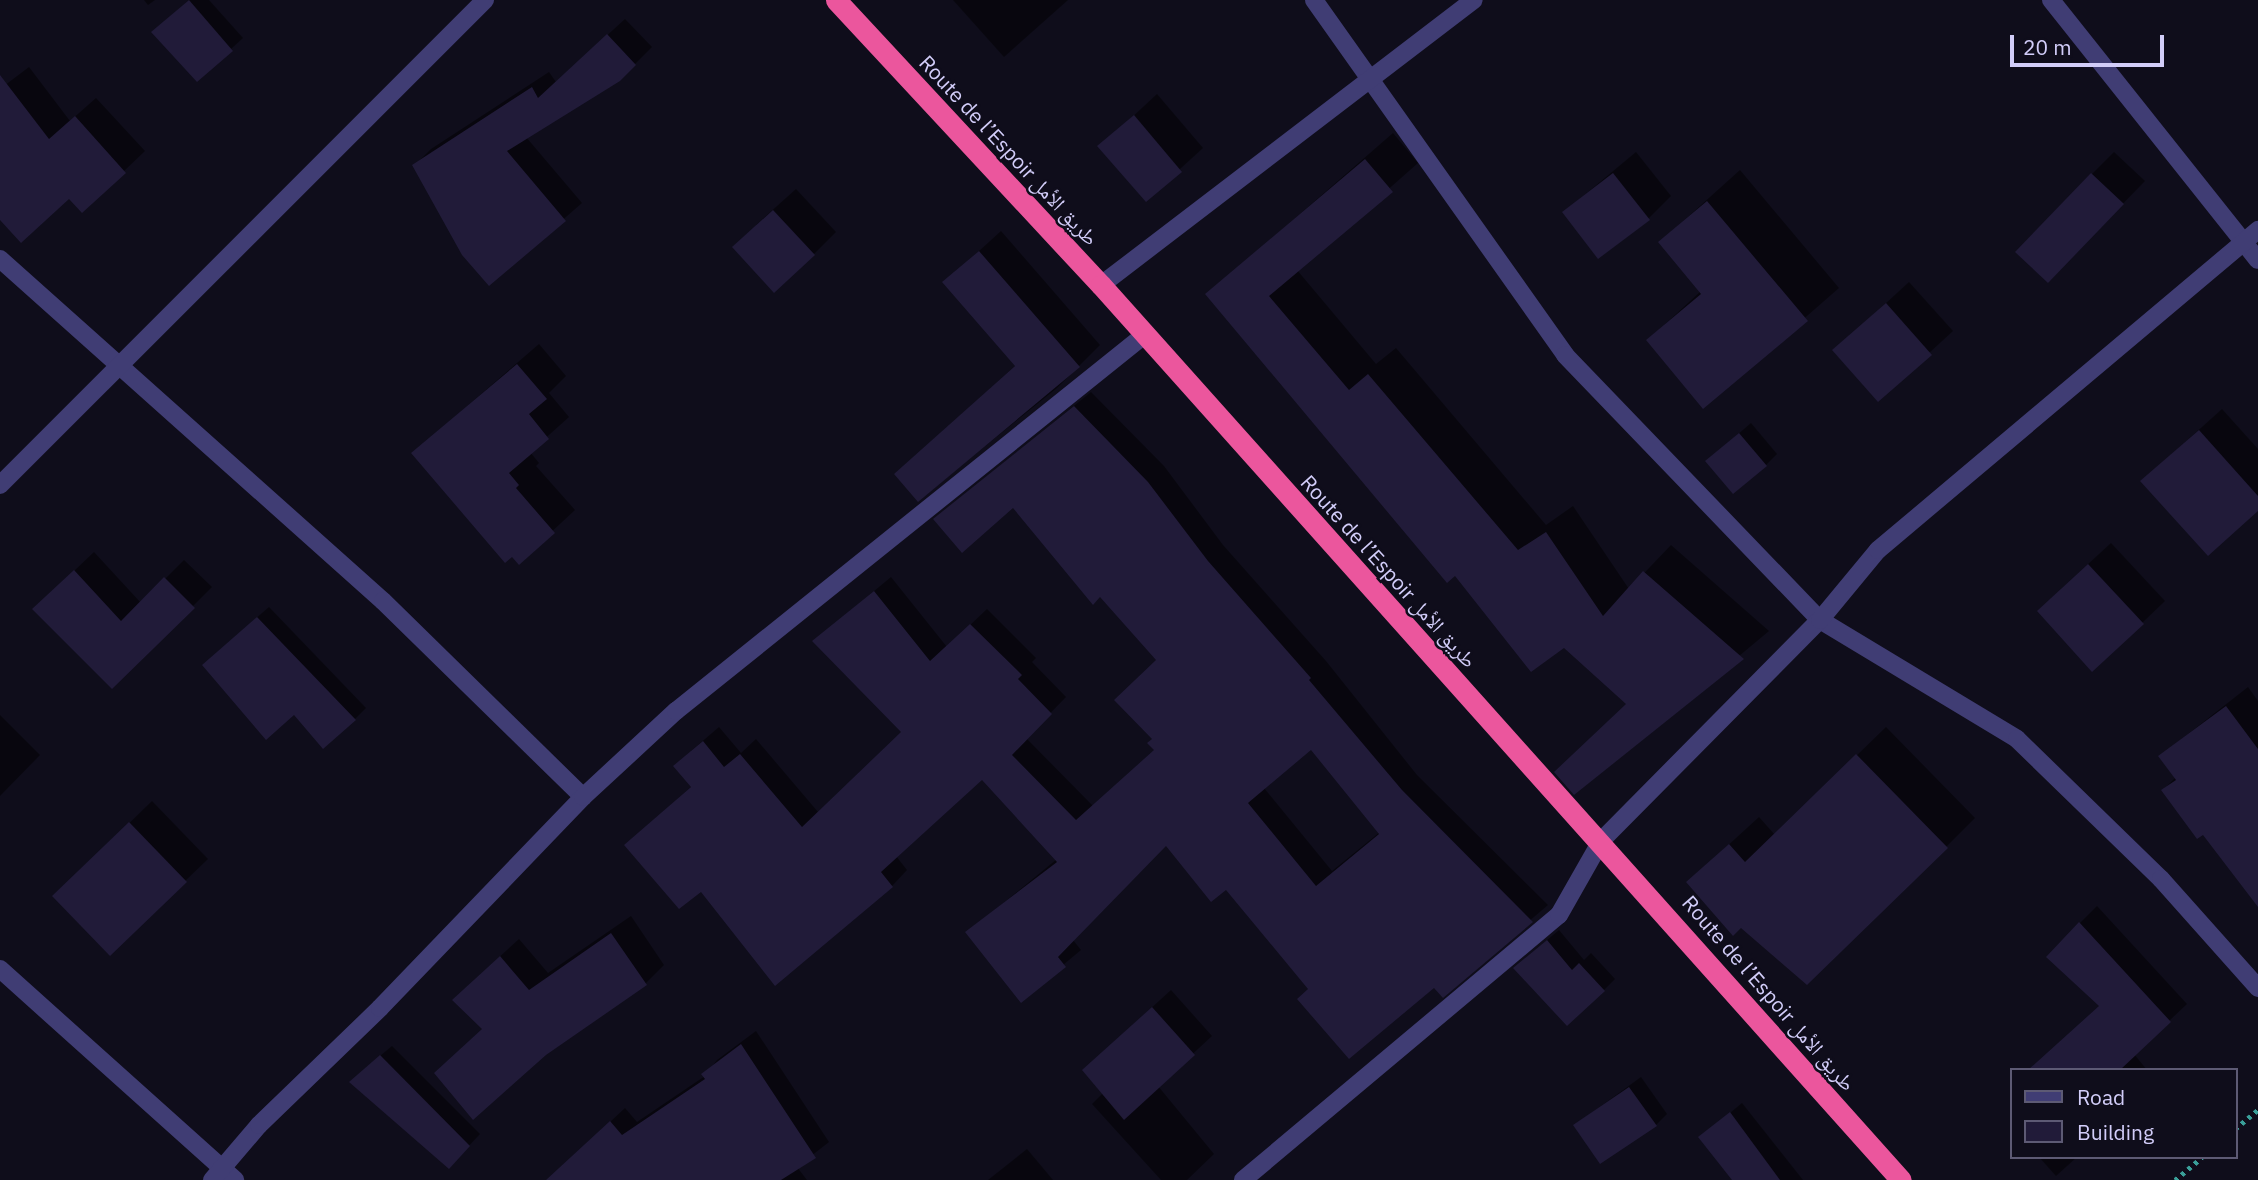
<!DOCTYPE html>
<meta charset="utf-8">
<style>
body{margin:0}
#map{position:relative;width:2258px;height:1180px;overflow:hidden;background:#0f0d1b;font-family:"IBM Plex Sans","Noto Naskh Arabic",sans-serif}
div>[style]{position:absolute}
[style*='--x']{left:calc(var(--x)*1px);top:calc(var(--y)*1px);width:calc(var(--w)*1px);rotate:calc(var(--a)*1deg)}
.shadow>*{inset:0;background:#0007}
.building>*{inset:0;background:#211b39}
.path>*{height:4.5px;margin-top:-2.25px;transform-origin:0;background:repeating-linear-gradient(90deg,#3a9f99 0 3.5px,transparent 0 8.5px)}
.minor>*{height:18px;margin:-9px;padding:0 9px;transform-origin:9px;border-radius:9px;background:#403d74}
.highway>*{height:21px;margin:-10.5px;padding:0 10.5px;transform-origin:10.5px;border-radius:10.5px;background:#eb569d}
span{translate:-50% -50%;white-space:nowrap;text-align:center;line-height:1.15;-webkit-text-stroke:5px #0f0d1b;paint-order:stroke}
.street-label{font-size:21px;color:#d2cdf9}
.legend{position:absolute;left:2010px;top:1068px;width:228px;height:91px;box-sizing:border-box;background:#0f0d1b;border:2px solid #5d5a74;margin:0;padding:9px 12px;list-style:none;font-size:21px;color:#d2cdf9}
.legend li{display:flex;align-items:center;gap:14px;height:35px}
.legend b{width:35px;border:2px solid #5d5a74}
.scale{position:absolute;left:2010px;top:35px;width:154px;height:32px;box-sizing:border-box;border:4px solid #d2cdf9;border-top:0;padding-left:9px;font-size:21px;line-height:24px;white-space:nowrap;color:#d2cdf9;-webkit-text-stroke:5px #0f0d1b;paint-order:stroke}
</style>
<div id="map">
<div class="shadow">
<div style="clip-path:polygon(144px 0,155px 0,148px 5px)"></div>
<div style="clip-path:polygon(189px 0,209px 0,243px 38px,197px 80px,165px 21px)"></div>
<div style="clip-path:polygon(953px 0,1068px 0,1004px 57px)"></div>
<div style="clip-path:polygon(625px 19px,652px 47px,619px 80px,526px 137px,582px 203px,489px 284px,414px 166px,431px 149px,549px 72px,556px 82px)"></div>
<div style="clip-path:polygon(29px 67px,70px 121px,96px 98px,145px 151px,82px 211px,69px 197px,0 217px,0 89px)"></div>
<div style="clip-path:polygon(1157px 94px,1203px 148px,1146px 200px,1100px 147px)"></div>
<div style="clip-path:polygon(1393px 133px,1418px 163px,1297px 270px,1376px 364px,1396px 348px,1546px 525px,1573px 506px,1629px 589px,1671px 545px,1769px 631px,1575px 793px,1628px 703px,1564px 646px,1456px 573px,1208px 294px)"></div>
<div style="clip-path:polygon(1636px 152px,1671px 196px,1649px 218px,1564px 212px)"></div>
<div style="clip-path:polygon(2114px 152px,2145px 181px,2070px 258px,2092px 174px)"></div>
<div style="clip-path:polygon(1740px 170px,1839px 288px,1704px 406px,1648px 340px,1701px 291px,1660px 242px)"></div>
<div style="clip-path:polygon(796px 189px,836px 232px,814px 254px,756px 225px)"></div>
<div style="clip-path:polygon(1001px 231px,1100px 345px,1057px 388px,918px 500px,896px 474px,1016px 365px,945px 282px)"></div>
<div style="clip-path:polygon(1909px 282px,1953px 331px,1879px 399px,1835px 350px)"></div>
<div style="clip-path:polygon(539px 344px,566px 376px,549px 393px,569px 417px,530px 452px,539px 463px,536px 466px,575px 510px,519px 562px,413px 453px)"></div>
<div style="clip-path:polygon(evenodd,1091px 392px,1164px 466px,1223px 545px,1326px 661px,1417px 775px,1548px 905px,1443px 995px,1434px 985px,1310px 988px,1227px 888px,1166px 844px,1073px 940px,1081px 950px,1021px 1000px,967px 933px,1057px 859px,982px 777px,896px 856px,907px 870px,892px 886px,701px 890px,626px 845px,692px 786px,691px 751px,719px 727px,741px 753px,756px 739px,818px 812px,903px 732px,814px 641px,891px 577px,947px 647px,987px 609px,1036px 658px,1032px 662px,1066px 697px,1026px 738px,1093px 806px,1156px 750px,1158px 660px,1100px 595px,1014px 505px,935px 519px,1091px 392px,1312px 748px,1380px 832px,1332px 871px,1264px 788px,1312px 748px)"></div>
<div style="clip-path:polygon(2222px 409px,2258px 449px,2258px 509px,2142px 481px)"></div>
<div style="clip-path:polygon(1751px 423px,1777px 454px,1766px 465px,1707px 461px)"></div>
<div style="clip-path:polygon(2111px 543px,2165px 601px,2142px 623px,2061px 589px)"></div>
<div style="clip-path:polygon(94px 552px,141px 603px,184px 560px,212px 587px,112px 687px,54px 590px)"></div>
<div style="clip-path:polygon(269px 607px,366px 708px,355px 719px,215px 654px)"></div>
<div style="clip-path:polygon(2248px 687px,2258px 701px,2258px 904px,2203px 832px,2163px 790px,2176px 777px,2160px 756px)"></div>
<div style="clip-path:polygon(0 715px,40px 755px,0 796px)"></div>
<div style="clip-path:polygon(1886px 727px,1975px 818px,1946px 847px,1688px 882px,1759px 817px,1775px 835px)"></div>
<div style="clip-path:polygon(152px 801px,208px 859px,110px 953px,77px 874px)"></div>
<div style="clip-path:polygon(2097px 906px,2187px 1004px,2134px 1054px,2147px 1070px,2067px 1070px,2100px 1005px,2080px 923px)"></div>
<div style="clip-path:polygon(631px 916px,664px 965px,646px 983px,484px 1028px,473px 981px,519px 939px,548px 973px)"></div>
<div style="clip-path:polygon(1559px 930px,1584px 960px,1591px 953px,1615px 979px,1604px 990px,1527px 957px)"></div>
<div style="clip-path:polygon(1171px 990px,1212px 1036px,1158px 1086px,1214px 1154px,1187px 1180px,1161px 1180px,1092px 1104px,1104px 1092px,1103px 1052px)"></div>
<div style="clip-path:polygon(756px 1031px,829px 1142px,797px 1167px,807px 1180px,548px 1180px,625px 1108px,637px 1122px,705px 1076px,717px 1060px)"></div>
<div style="clip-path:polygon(392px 1046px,480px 1134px,449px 1167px,362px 1071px)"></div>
<div style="clip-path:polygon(1641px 1077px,1667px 1114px,1656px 1125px,1575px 1125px)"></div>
<div style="clip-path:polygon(1742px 1103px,1803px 1180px,1737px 1180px,1701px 1137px)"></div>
<div style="clip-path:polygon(1027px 1149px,1053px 1180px,988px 1180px)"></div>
<div style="clip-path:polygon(2039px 1157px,2077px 1157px,2056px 1176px)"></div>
</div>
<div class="building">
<div style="clip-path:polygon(189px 0,233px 51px,197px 82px,151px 32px)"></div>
<div style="clip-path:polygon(607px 34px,636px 65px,620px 81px,507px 151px,566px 221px,489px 286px,462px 255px,412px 165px,532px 87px,538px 98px)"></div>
<div style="clip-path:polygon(0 75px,49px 139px,75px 116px,126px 173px,82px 213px,69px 199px,21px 243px,0 220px)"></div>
<div style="clip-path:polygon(1134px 115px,1182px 172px,1146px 202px,1097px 146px)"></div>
<div style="clip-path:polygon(1365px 159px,1393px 192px,1269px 296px,1349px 390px,1368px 374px,1518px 550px,1546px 532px,1603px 616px,1643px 571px,1744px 659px,1574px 795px,1554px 772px,1626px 704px,1564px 648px,1531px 672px,1455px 576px,1447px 583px,1205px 294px)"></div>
<div style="clip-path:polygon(1613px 173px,1650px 220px,1598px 259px,1562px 212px)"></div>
<div style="clip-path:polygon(2091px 173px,2124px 204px,2048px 283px,2015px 252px)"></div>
<div style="clip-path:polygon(1707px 201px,1808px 321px,1703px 409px,1646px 340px,1701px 294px,1658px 242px)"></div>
<div style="clip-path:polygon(773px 210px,815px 255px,774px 293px,732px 247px)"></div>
<div style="clip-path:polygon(979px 251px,1080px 367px,918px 502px,894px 474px,1015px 366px,942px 282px)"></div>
<div style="clip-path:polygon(1886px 303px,1932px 355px,1878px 402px,1832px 350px)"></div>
<div style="clip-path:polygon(517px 364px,547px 399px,529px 414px,549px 439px,509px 473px,519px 485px,516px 488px,555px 533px,519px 565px,512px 557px,505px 563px,411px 453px)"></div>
<div style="clip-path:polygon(evenodd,1074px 406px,1148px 482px,1208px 561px,1311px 678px,1309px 680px,1402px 790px,1533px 922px,1443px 998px,1434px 988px,1349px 1059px,1297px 999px,1308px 989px,1226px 890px,1211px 902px,1166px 846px,1058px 957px,1066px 967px,1021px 1003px,965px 932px,1057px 862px,982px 780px,881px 872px,893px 887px,775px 986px,701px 892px,679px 909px,624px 845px,691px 787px,673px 766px,703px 741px,724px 767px,740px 754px,802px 827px,901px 732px,812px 641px,874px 591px,930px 661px,970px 624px,1022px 675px,1018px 679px,1052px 714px,1012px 755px,1076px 820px,1154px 750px,1147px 743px,1152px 739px,1114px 700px,1156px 660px,1100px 597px,1093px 605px,1013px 508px,962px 553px,933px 519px,1074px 406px,1311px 750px,1379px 834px,1316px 886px,1248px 803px,1311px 750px)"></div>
<div style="clip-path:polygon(2199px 430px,2258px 496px,2258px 511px,2208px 556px,2140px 481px)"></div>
<div style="clip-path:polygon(1739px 433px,1767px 466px,1733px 494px,1705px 461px)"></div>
<div style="clip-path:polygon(2088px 564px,2144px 624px,2092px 672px,2037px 611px)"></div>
<div style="clip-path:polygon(74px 570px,121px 621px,164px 577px,195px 608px,112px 689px,32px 609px)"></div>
<div style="clip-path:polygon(257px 617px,356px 720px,323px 749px,294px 715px,266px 740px,202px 665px)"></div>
<div style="clip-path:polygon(2226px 706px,2258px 749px,2258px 907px,2203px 835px,2197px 839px,2161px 790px,2176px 780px,2158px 756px)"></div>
<div style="clip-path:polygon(1856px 754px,1948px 848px,1807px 985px,1741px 928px,1733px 936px,1686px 882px,1729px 844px,1745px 862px)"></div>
<div style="clip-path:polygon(129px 822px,187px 882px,110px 956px,52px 896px)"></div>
<div style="clip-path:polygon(2079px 922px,2171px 1022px,2120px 1070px,2028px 1070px,2099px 1006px,2046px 957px)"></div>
<div style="clip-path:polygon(611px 933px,647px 985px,546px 1055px,473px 1120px,434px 1073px,482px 1029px,452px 1000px,500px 956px,529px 990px)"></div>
<div style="clip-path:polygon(1547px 940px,1572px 970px,1579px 963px,1605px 991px,1567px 1026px,1513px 968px)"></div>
<div style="clip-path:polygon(1152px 1007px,1195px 1055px,1124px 1120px,1082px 1070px)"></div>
<div style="clip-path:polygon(741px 1044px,816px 1158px,781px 1180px,546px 1180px,610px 1121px,622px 1135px,705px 1079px,701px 1074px)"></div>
<div style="clip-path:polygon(380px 1055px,470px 1146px,449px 1169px,349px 1082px)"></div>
<div style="clip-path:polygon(1629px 1087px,1657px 1126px,1600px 1164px,1573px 1125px)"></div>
<div style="clip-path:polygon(1730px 1112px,1780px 1180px,1732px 1180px,1698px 1137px)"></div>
</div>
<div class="path">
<div style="--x:2235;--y:1129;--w:30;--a:-40"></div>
<div style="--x:2175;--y:1180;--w:35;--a:-40"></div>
</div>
<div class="minor">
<div style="--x:1314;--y:0;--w:435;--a:54.7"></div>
<div style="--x:1565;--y:355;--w:368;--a:46.1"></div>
<div style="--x:1820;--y:620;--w:230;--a:31.1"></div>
<div style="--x:2017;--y:739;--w:201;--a:44.2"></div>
<div style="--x:2161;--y:879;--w:146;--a:48.3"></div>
<div style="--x:2051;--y:0;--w:332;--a:51.5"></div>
<div style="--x:0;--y:259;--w:513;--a:41.76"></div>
<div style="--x:383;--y:601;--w:280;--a:44.4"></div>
<div style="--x:1101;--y:285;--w:469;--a:-37.4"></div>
<div style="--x:0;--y:485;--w:686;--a:-45"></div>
<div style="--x:0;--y:969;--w:316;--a:41.9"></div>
<div style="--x:212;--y:1180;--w:72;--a:-49.5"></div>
<div style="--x:259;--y:1125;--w:168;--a:-44"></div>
<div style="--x:380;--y:1008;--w:293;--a:-46.1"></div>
<div style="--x:583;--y:797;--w:127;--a:-42.8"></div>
<div style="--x:676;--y:711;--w:599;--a:-38.76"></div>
<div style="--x:1243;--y:1180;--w:412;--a:-40"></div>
<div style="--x:1559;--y:915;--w:85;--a:-60.4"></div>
<div style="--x:1601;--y:841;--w:311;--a:-45.3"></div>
<div style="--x:1820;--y:620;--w:91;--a:-50.4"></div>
<div style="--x:1878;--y:550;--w:497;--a:-40.1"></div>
</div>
<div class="highway">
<div style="--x:836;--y:0;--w:389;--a:47.1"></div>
<div style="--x:1101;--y:285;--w:1200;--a:48.21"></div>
</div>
<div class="street-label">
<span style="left:1009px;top:150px;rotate:47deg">Route de l’Espoir طريق الأمل</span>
<span style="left:1389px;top:571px;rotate:48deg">Route de l’Espoir طريق الأمل</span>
<span style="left:1769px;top:993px;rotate:49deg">Route de l’Espoir طريق الأمل</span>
</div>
<ul class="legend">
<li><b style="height:9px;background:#403d74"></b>Road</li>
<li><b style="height:19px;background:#211b39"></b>Building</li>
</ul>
<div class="scale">20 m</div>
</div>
